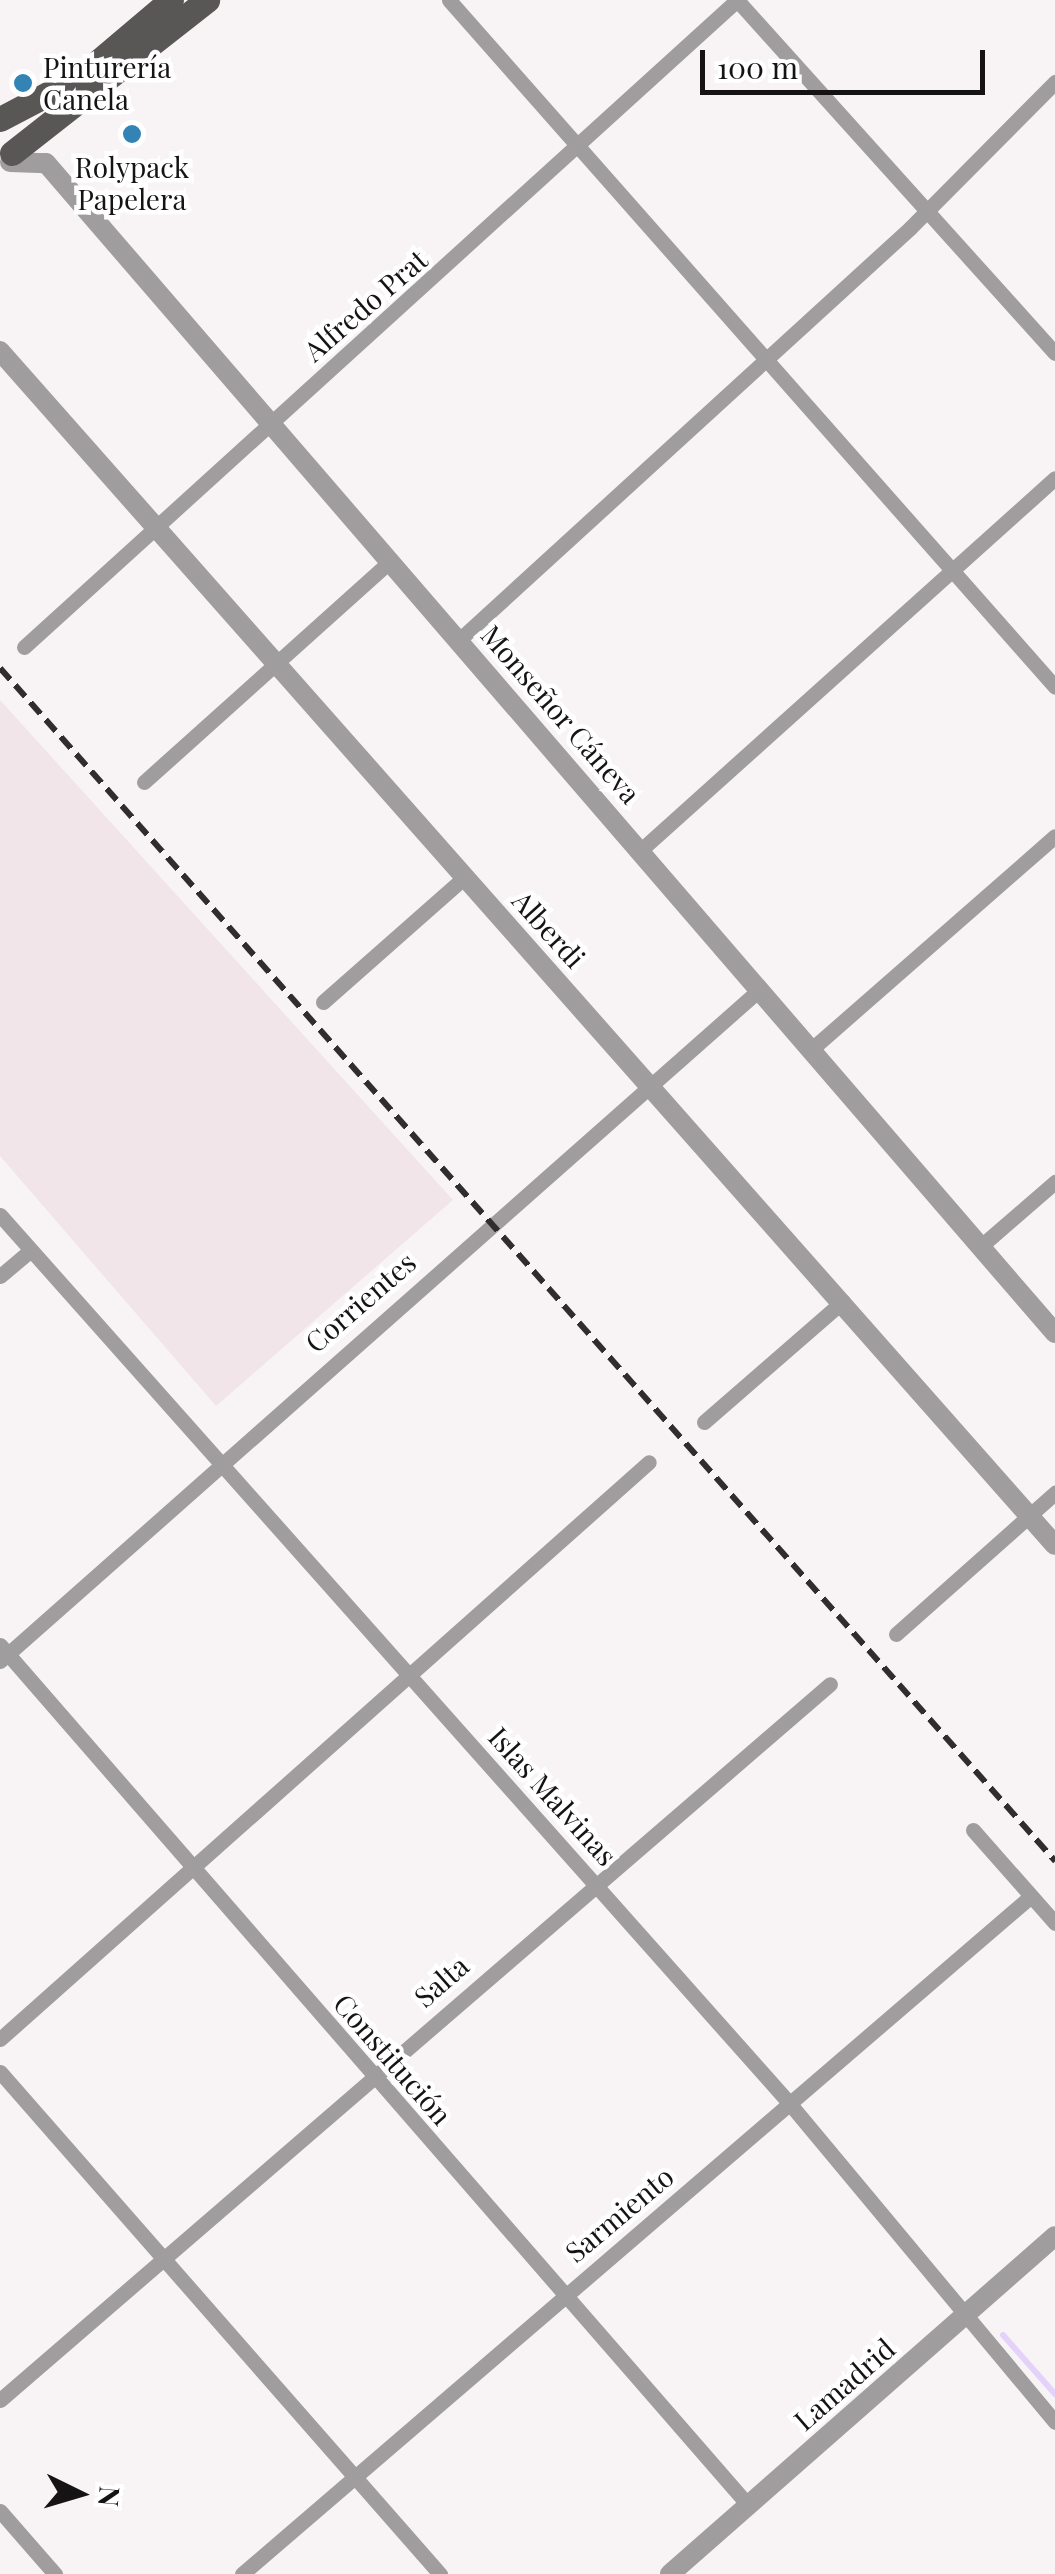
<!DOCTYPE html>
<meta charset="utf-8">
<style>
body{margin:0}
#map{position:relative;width:1055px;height:2574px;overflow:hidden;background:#f8f4f5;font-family:"Playfair Display",serif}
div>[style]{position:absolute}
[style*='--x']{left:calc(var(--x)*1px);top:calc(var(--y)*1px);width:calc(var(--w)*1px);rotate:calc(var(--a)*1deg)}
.built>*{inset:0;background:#f1e5ea}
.stream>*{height:6px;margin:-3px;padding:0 3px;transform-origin:3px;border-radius:3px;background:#e5d2fb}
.minor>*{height:15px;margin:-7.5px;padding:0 7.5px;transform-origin:7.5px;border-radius:7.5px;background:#9f9d9d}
.tertiary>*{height:20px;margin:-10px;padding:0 10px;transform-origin:10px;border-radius:10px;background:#9f9d9d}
.primary>*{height:25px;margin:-12.5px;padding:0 12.5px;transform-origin:12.5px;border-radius:12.5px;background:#595656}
.rail>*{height:6px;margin-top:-3px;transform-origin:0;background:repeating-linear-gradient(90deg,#2f2d2e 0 15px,transparent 0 23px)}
.dots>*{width:28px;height:28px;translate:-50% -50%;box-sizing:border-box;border:5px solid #fff;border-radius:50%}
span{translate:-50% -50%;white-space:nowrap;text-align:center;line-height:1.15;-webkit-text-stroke:9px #fff;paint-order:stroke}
.poi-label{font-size:28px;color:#151314}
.left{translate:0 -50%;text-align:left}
.street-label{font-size:28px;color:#151314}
.north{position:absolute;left:30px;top:2444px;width:100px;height:100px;-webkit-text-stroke:8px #fff;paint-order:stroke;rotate:95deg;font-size:28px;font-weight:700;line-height:40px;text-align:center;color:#151314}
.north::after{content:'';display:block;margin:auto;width:35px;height:45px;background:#151314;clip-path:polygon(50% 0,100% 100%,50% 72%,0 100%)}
.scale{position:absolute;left:700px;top:50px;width:285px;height:45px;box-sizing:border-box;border:5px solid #151314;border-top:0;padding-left:12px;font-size:30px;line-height:35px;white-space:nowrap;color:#151314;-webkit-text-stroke:8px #fff;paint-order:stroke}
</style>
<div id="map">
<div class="built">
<div style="clip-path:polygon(0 700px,453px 1200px,216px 1406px,0 1156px)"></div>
</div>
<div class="stream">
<div style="--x:1003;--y:2335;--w:79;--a:48.6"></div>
</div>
<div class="minor">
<div style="--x:449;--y:0;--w:916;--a:48.58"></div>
<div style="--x:737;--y:0;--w:475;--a:48"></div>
<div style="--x:459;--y:640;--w:611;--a:-42.41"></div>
<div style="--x:910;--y:228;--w:206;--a:-45.2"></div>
<div style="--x:24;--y:647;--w:963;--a:-42.22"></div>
<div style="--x:144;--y:782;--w:329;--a:-41.9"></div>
<div style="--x:642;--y:849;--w:555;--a:-41.93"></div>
<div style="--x:323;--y:1002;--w:191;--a:-41.4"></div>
<div style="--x:814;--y:1047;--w:320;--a:-41.2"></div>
<div style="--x:0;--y:1215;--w:1189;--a:48.37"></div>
<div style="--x:790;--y:2104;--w:414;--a:50.2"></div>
<div style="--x:981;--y:1246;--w:98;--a:-40.9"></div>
<div style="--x:0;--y:1276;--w:40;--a:-40"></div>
<div style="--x:704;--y:1422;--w:184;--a:-41"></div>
<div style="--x:896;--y:1634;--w:213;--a:-41.6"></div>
<div style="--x:0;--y:1645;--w:1140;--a:48.98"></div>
<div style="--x:0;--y:1661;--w:1014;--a:-41.48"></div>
<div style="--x:973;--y:1830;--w:124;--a:48.6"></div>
<div style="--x:0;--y:2039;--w:868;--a:-41.64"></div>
<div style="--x:0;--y:2072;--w:668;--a:48.77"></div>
<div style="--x:0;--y:2400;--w:1096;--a:-40.78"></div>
<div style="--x:0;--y:2511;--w:84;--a:48.9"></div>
<div style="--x:242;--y:2574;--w:1040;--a:-40.67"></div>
</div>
<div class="tertiary">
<div style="--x:10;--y:162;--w:36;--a:2"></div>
<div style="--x:46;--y:163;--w:1545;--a:49.23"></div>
<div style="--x:0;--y:351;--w:1593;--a:48.54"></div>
<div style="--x:670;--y:2574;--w:512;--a:-41.28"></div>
</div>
<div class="primary">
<div style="--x:0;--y:119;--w:90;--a:-27.7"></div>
<div style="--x:80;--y:77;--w:119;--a:-40.2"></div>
<div style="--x:12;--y:153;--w:248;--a:-38.1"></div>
</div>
<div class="rail">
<div style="--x:0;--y:668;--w:1593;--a:48.51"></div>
</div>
<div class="dots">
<div style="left:23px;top:83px;background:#3383b5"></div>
<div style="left:132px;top:134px;background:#3383b5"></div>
</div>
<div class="poi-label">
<span class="left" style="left:43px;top:83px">Pinturería<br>Canela</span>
<span style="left:132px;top:183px">Rolypack<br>Papelera</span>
</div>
<div class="street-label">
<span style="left:365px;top:305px;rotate:-41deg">Alfredo Prat</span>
<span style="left:561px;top:714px;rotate:49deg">Monseñor Cáneva</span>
<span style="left:549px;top:929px;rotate:48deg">Alberdi</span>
<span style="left:360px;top:1302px;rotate:-41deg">Corrientes</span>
<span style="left:553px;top:1796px;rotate:48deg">Islas Malvinas</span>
<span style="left:441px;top:1981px;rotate:-41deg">Salta</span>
<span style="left:393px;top:2059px;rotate:49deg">Constitución</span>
<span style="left:619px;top:2214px;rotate:-40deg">Sarmiento</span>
<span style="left:844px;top:2384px;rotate:-41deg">Lamadrid</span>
</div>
<div class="north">N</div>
<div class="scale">100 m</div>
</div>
